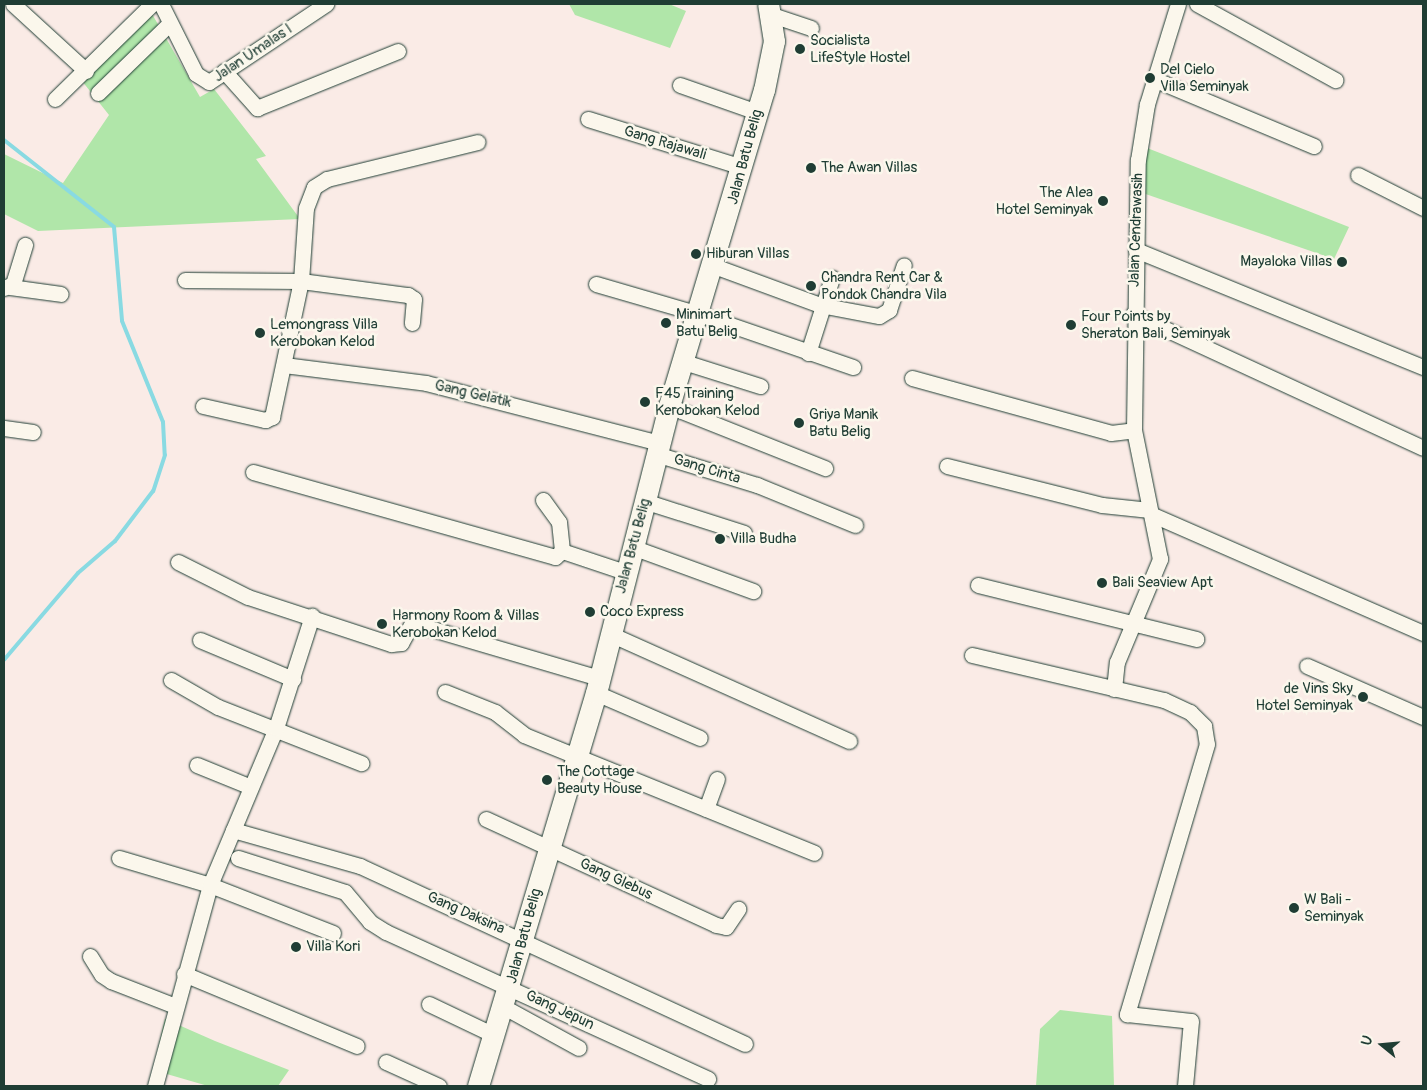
<!DOCTYPE html>
<style>
body{margin:0}
#map{position:relative;width:1427px;height:1090px;overflow:hidden;background:#faebe6;font-family:Pangolin,sans-serif}
div>[style]{position:absolute}
[style*='--x']{left:calc(var(--x)*1px);top:calc(var(--y)*1px);width:calc(var(--w)*1px);rotate:calc(var(--a)*1deg)}
.green>*{inset:0;background:#b0e6a9}
.stream>*{height:4px;margin:-2px;padding:0 2px;transform-origin:2px;border-radius:2px;background:#89dae2}
.roads{filter:drop-shadow(0 0 1px #1f3d34) drop-shadow(0 0 1px #1f3d34)}
.street>*{height:15px;margin:-7.5px;padding:0 7.5px;transform-origin:7.5px;border-radius:7.5px;background:#fbf7ec}
.secondary>*{height:21px;margin:-10.5px;padding:0 10.5px;transform-origin:10.5px;border-radius:10.5px;background:#fbf7ec}
.dots>*{width:14px;height:14px;translate:-50% -50%;box-sizing:border-box;border:2px solid #fbf7ec;border-radius:50%}
span{translate:-50% -50%;white-space:nowrap;text-align:center;line-height:1.15;-webkit-text-stroke:5px #fbf7ec;paint-order:stroke}
.poi-label{font-size:15px;color:#1f3d34}
.left{translate:0 -50%;text-align:left}
.right{translate:-100% -50%;text-align:right}
.street-label{font-size:15px;color:#1f3d34}
.frame{position:absolute;inset:0;border:5px solid #1f3d34;pointer-events:none}
.north{position:absolute;left:1357px;top:1020px;width:50px;height:50px;-webkit-text-stroke:4px #fbf7ec;paint-order:stroke;rotate:287deg;font-size:14px;font-weight:700;line-height:20px;text-align:center;color:#1f3d34}
.north::after{content:'';display:block;margin:auto;width:18px;height:22px;background:#1f3d34;clip-path:polygon(50% 0,100% 100%,50% 72%,0 100%)}
</style>
<div id="map">
<div class="green">
<div style="clip-path:polygon(569px 4px,669px 4px,686px 11px,670px 48px,575px 15px)"></div>
<div style="clip-path:polygon(148px 7px,200px 97px,214px 89px,266px 156px,256px 159px,300px 219px,38px 231px,4px 214px,4px 154px,63px 183px,109px 115px,82px 81px)"></div>
<div style="clip-path:polygon(1142px 146px,1349px 227px,1334px 259px,1131px 189px)"></div>
<div style="clip-path:polygon(1060px 1010px,1112px 1016px,1114px 1086px,1036px 1086px,1040px 1029px)"></div>
<div style="clip-path:polygon(165px 1019px,215px 1041px,289px 1070px,278px 1086px,208px 1086px,153px 1070px)"></div>
</div>
<div class="stream">
<div style="--x:4;--y:140;--w:140;--a:38.3"></div>
<div style="--x:114;--y:227;--w:94;--a:85.1"></div>
<div style="--x:122;--y:321;--w:109;--a:67.9"></div>
<div style="--x:163;--y:422;--w:33;--a:87"></div>
<div style="--x:165;--y:455;--w:38;--a:108"></div>
<div style="--x:153;--y:491;--w:63;--a:127.2"></div>
<div style="--x:115;--y:541;--w:49;--a:139.1"></div>
<div style="--x:78;--y:573;--w:114;--a:130.4"></div>
</div>
<div class="roads">
<div class="street">
<div style="--x:13;--y:4;--w:99;--a:42.5"></div>
<div style="--x:161;--y:4;--w:78;--a:63.4"></div>
<div style="--x:196;--y:74;--w:15;--a:32"></div>
<div style="--x:209;--y:82;--w:141;--a:-33.7"></div>
<div style="--x:1197;--y:4;--w:158;--a:28.8"></div>
<div style="--x:772;--y:15;--w:41;--a:18.4"></div>
<div style="--x:224;--y:71;--w:50;--a:48.3"></div>
<div style="--x:257;--y:108;--w:152;--a:-22"></div>
<div style="--x:1156;--y:80;--w:171;--a:22.7"></div>
<div style="--x:680;--y:85;--w:82;--a:19.3"></div>
<div style="--x:98;--y:93;--w:100;--a:-44.2"></div>
<div style="--x:55;--y:99;--w:136;--a:-44.4"></div>
<div style="--x:588;--y:119;--w:161;--a:17.3"></div>
<div style="--x:1358;--y:175;--w:73;--a:26.9"></div>
<div style="--x:1136;--y:250;--w:310;--a:22.2"></div>
<div style="--x:714;--y:266;--w:113;--a:20.2"></div>
<div style="--x:820;--y:305;--w:60;--a:10.6"></div>
<div style="--x:879;--y:316;--w:12;--a:-31"></div>
<div style="--x:889;--y:310;--w:47;--a:-71.6"></div>
<div style="--x:185;--y:280;--w:116;--a:0.5"></div>
<div style="--x:301;--y:281;--w:108;--a:7.5"></div>
<div style="--x:408;--y:295;--w:7;--a:34"></div>
<div style="--x:414;--y:299;--w:24;--a:95"></div>
<div style="--x:596;--y:284;--w:107;--a:16.2"></div>
<div style="--x:699;--y:314;--w:163;--a:19"></div>
<div style="--x:10;--y:287;--w:51;--a:7.8"></div>
<div style="--x:4;--y:288;--w:10;--a:-24"></div>
<div style="--x:13;--y:284;--w:41;--a:-72.9"></div>
<div style="--x:1133;--y:314;--w:319;--a:24.8"></div>
<div style="--x:808;--y:353;--w:79;--a:-72.3"></div>
<div style="--x:684;--y:362;--w:80;--a:17.5"></div>
<div style="--x:284;--y:365;--w:143;--a:7.2"></div>
<div style="--x:426;--y:383;--w:241;--a:14.4"></div>
<div style="--x:912;--y:378;--w:206;--a:15.4"></div>
<div style="--x:1111;--y:433;--w:23;--a:-7"></div>
<div style="--x:203;--y:406;--w:64;--a:12.7"></div>
<div style="--x:265;--y:420;--w:8;--a:-23"></div>
<div style="--x:272;--y:417;--w:139;--a:-78"></div>
<div style="--x:301;--y:281;--w:73;--a:-86.1"></div>
<div style="--x:306;--y:208;--w:22;--a:-69"></div>
<div style="--x:314;--y:187;--w:15;--a:-32"></div>
<div style="--x:327;--y:179;--w:155;--a:-13.8"></div>
<div style="--x:669;--y:406;--w:168;--a:21.7"></div>
<div style="--x:4;--y:428;--w:29;--a:8"></div>
<div style="--x:656;--y:454;--w:106;--a:17.1"></div>
<div style="--x:757;--y:485;--w:106;--a:22.2"></div>
<div style="--x:947;--y:466;--w:160;--a:14.1"></div>
<div style="--x:1102;--y:505;--w:48;--a:5.9"></div>
<div style="--x:253;--y:472;--w:314;--a:15.7"></div>
<div style="--x:555;--y:557;--w:9;--a:-41"></div>
<div style="--x:562;--y:551;--w:66;--a:18.4"></div>
<div style="--x:543;--y:500;--w:27;--a:54"></div>
<div style="--x:559;--y:522;--w:29;--a:84"></div>
<div style="--x:644;--y:501;--w:105;--a:17.7"></div>
<div style="--x:1153;--y:515;--w:295;--a:23.6"></div>
<div style="--x:632;--y:547;--w:129;--a:20"></div>
<div style="--x:178;--y:562;--w:78;--a:26.6"></div>
<div style="--x:248;--y:597;--w:151;--a:18.2"></div>
<div style="--x:391;--y:644;--w:10;--a:-6"></div>
<div style="--x:401;--y:643;--w:23;--a:-61"></div>
<div style="--x:412;--y:623;--w:195;--a:16.4"></div>
<div style="--x:978;--y:585;--w:225;--a:13.9"></div>
<div style="--x:610;--y:634;--w:262;--a:24.1"></div>
<div style="--x:200;--y:640;--w:101;--a:22.8"></div>
<div style="--x:972;--y:655;--w:197;--a:13.2"></div>
<div style="--x:1164;--y:700;--w:29;--a:25"></div>
<div style="--x:1190;--y:712;--w:20;--a:45"></div>
<div style="--x:1204;--y:726;--w:18;--a:81"></div>
<div style="--x:1207;--y:744;--w:282;--a:106.5"></div>
<div style="--x:1127;--y:1014;--w:64;--a:6.2"></div>
<div style="--x:1191;--y:1021;--w:65;--a:95.3"></div>
<div style="--x:1307;--y:666;--w:127;--a:23.7"></div>
<div style="--x:171;--y:680;--w:54;--a:29.9"></div>
<div style="--x:218;--y:707;--w:154;--a:21.4"></div>
<div style="--x:1114;--y:689;--w:27;--a:-84"></div>
<div style="--x:1117;--y:662;--w:112;--a:-67.3"></div>
<div style="--x:1160;--y:559;--w:132;--a:-101.4"></div>
<div style="--x:1134;--y:430;--w:270;--a:-89.2"></div>
<div style="--x:1138;--y:160;--w:57;--a:-80.9"></div>
<div style="--x:1147;--y:104;--w:105;--a:-72.8"></div>
<div style="--x:445;--y:692;--w:54;--a:21.8"></div>
<div style="--x:495;--y:712;--w:37;--a:38"></div>
<div style="--x:524;--y:735;--w:313;--a:22.1"></div>
<div style="--x:596;--y:693;--w:113;--a:23.4"></div>
<div style="--x:197;--y:765;--w:58;--a:22.2"></div>
<div style="--x:706;--y:809;--w:32;--a:-70"></div>
<div style="--x:486;--y:819;--w:253;--a:24.7"></div>
<div style="--x:716;--y:925;--w:10;--a:11"></div>
<div style="--x:726;--y:927;--w:22;--a:-56"></div>
<div style="--x:233;--y:830;--w:132;--a:15.8"></div>
<div style="--x:360;--y:866;--w:424;--a:24.8"></div>
<div style="--x:119;--y:858;--w:95;--a:16.5"></div>
<div style="--x:210;--y:885;--w:132;--a:21.3"></div>
<div style="--x:238;--y:858;--w:112;--a:17.6"></div>
<div style="--x:345;--y:892;--w:39;--a:50"></div>
<div style="--x:370;--y:922;--w:19;--a:32"></div>
<div style="--x:386;--y:932;--w:354;--a:24.5"></div>
<div style="--x:90;--y:956;--w:22;--a:58"></div>
<div style="--x:102;--y:975;--w:11;--a:34"></div>
<div style="--x:111;--y:981;--w:69;--a:21.3"></div>
<div style="--x:184;--y:974;--w:187;--a:22.6"></div>
<div style="--x:429;--y:1004;--w:72;--a:25.5"></div>
<div style="--x:504;--y:1007;--w:85;--a:28.7"></div>
<div style="--x:386;--y:1062;--w:58;--a:24.4"></div>
<div style="--x:155;--y:1086;--w:208;--a:-74.7"></div>
<div style="--x:210;--y:885;--w:170;--a:-67.2"></div>
<div style="--x:276;--y:728;--w:118;--a:-72.2"></div>
</div>
<div class="secondary">
<div style="--x:478;--y:1086;--w:410;--a:-73.3"></div>
<div style="--x:596;--y:693;--w:296;--a:-75.7"></div>
<div style="--x:669;--y:406;--w:330;--a:-73.3"></div>
<div style="--x:764;--y:90;--w:50;--a:-78.5"></div>
<div style="--x:774;--y:41;--w:37;--a:-99"></div>
</div>
</div>
<div class="dots">
<div style="left:800px;top:49px;background:#1f3d34"></div>
<div style="left:1150px;top:78px;background:#1f3d34"></div>
<div style="left:811px;top:168px;background:#1f3d34"></div>
<div style="left:1103px;top:201px;background:#1f3d34"></div>
<div style="left:696px;top:254px;background:#1f3d34"></div>
<div style="left:1342px;top:262px;background:#1f3d34"></div>
<div style="left:811px;top:286px;background:#1f3d34"></div>
<div style="left:666px;top:323px;background:#1f3d34"></div>
<div style="left:1071px;top:325px;background:#1f3d34"></div>
<div style="left:260px;top:333px;background:#1f3d34"></div>
<div style="left:645px;top:402px;background:#1f3d34"></div>
<div style="left:799px;top:423px;background:#1f3d34"></div>
<div style="left:720px;top:539px;background:#1f3d34"></div>
<div style="left:1102px;top:583px;background:#1f3d34"></div>
<div style="left:590px;top:612px;background:#1f3d34"></div>
<div style="left:382px;top:624px;background:#1f3d34"></div>
<div style="left:1363px;top:697px;background:#1f3d34"></div>
<div style="left:547px;top:780px;background:#1f3d34"></div>
<div style="left:1294px;top:908px;background:#1f3d34"></div>
<div style="left:296px;top:947px;background:#1f3d34"></div>
</div>
<div class="poi-label">
<span class="left" style="left:810px;top:49px">Socialista<br>LifeStyle Hostel</span>
<span class="left" style="left:1160px;top:78px">Del Cielo<br>Villa Seminyak</span>
<span class="left" style="left:821px;top:168px">The Awan Villas</span>
<span class="right" style="left:1093px;top:201px">The Alea<br>Hotel Seminyak</span>
<span class="left" style="left:706px;top:254px">Hiburan Villas</span>
<span class="right" style="left:1332px;top:262px">Mayaloka Villas</span>
<span class="left" style="left:821px;top:286px">Chandra Rent Car &amp;<br>Pondok Chandra Vila</span>
<span class="left" style="left:676px;top:323px">Minimart<br>Batu Belig</span>
<span class="left" style="left:1081px;top:325px">Four Points by<br>Sheraton Bali, Seminyak</span>
<span class="left" style="left:270px;top:333px">Lemongrass Villa<br>Kerobokan Kelod</span>
<span class="left" style="left:655px;top:402px">F45 Training<br>Kerobokan Kelod</span>
<span class="left" style="left:809px;top:423px">Griya Manik<br>Batu Belig</span>
<span class="left" style="left:730px;top:539px">Villa Budha</span>
<span class="left" style="left:1112px;top:583px">Bali Seaview Apt</span>
<span class="left" style="left:600px;top:612px">Coco Express</span>
<span class="left" style="left:392px;top:624px">Harmony Room &amp; Villas<br>Kerobokan Kelod</span>
<span class="right" style="left:1353px;top:697px">de Vins Sky<br>Hotel Seminyak</span>
<span class="left" style="left:557px;top:780px">The Cottage<br>Beauty House</span>
<span class="left" style="left:1304px;top:908px">W Bali -<br>Seminyak</span>
<span class="left" style="left:306px;top:947px">Villa Kori</span>
</div>
<div class="street-label">
<span style="left:253px;top:53px;rotate:-34deg">Jalan Umalas I</span>
<span style="left:665px;top:143px;rotate:17deg">Gang Rajawali</span>
<span style="left:745px;top:157px;rotate:-75deg">Jalan Batu Belig</span>
<span style="left:1136px;top:230px;rotate:-88deg">Jalan Cendrawasih</span>
<span style="left:473px;top:394px;rotate:13deg">Gang Gelatik</span>
<span style="left:707px;top:469px;rotate:17deg">Gang Cinta</span>
<span style="left:633px;top:546px;rotate:-75deg">Jalan Batu Belig</span>
<span style="left:616px;top:879px;rotate:25deg">Gang Glebus</span>
<span style="left:466px;top:913px;rotate:24deg">Gang Daksina</span>
<span style="left:524px;top:936px;rotate:-75deg">Jalan Batu Belig</span>
<span style="left:560px;top:1010px;rotate:25deg">Gang Jepun</span>
</div>
<div class="frame"></div>
<div class="north">U</div>
</div>
